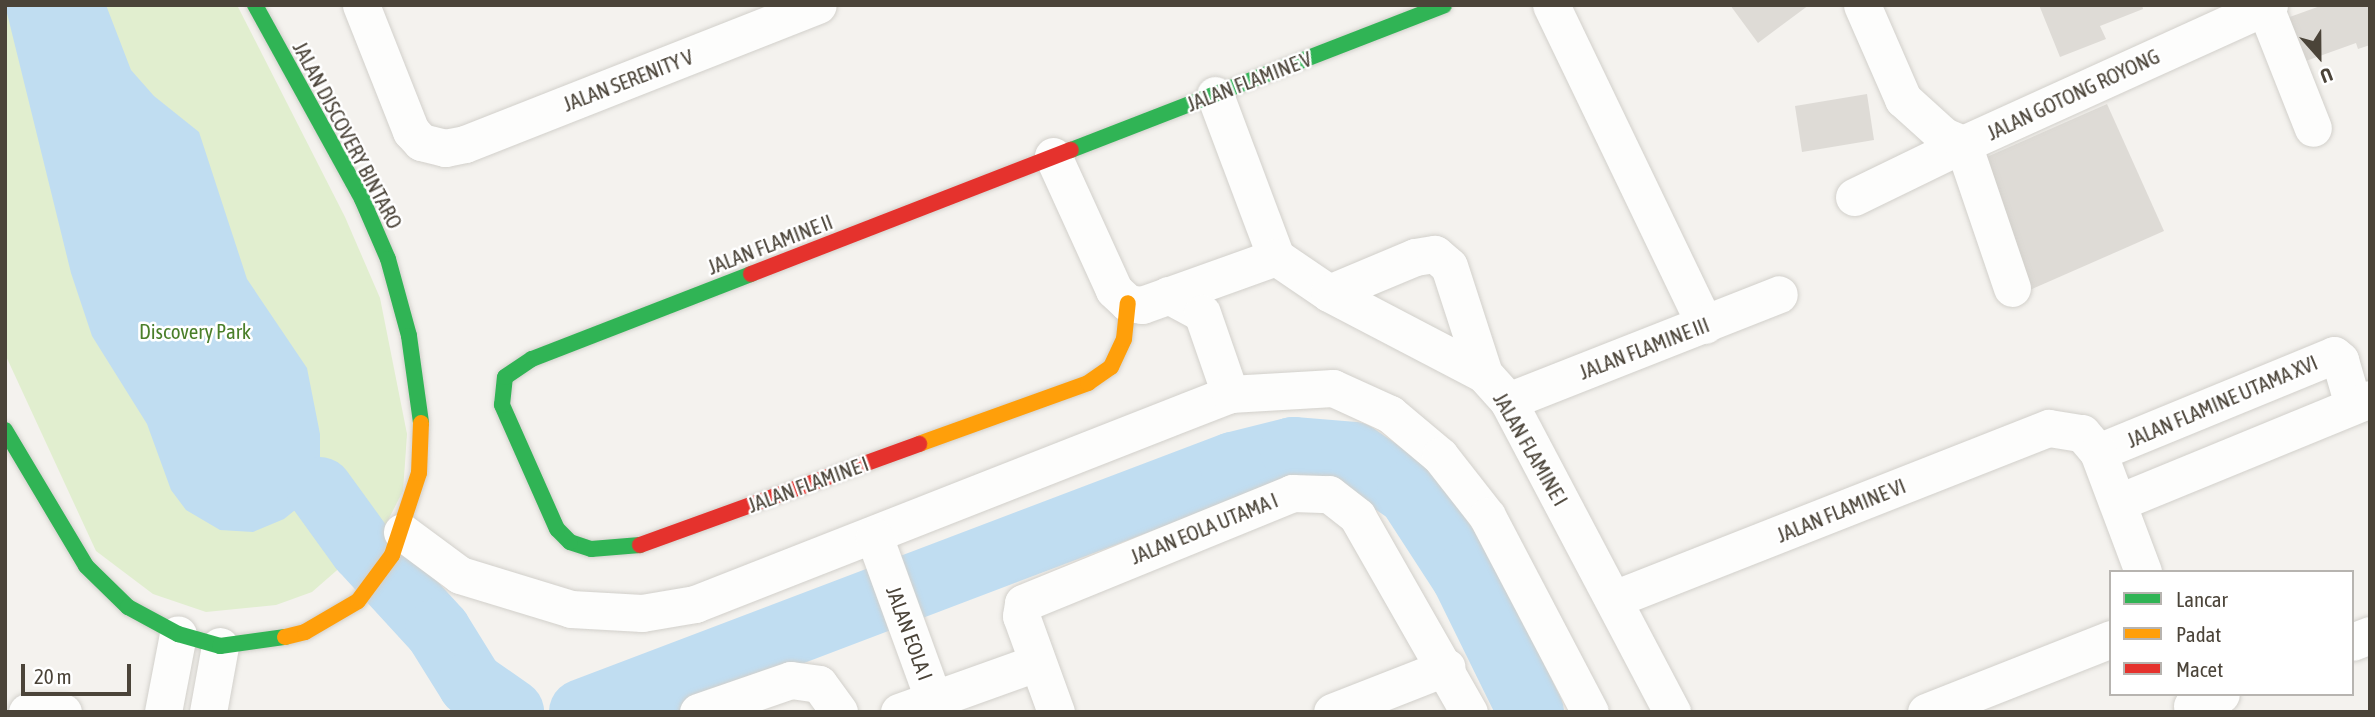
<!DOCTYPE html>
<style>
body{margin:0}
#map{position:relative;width:2375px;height:717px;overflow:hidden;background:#f4f2ee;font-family:"Asap Condensed",sans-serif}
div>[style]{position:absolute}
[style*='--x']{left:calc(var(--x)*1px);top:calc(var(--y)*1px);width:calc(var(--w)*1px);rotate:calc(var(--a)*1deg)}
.green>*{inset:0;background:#e1eecf}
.water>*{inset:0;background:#c0ddf1}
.river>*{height:66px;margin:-33px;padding:0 33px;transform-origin:33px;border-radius:33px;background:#c0ddf1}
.building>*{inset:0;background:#dedbd6}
.roads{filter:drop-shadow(0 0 2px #d2d0cb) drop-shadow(0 0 2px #d2d0cb)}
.street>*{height:37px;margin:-18.5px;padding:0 18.5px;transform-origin:18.5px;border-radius:18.5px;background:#fdfdfc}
.fast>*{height:16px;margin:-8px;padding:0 8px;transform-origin:8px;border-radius:8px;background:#30b455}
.slow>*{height:16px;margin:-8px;padding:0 8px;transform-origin:8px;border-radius:8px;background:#ff9f0a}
.jam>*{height:16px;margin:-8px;padding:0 8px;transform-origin:8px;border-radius:8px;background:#e5322d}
span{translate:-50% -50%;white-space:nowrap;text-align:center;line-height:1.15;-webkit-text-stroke:5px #fff;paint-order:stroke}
.street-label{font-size:21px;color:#4b4439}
.park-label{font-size:21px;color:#4a7f2a}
.frame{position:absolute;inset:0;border:7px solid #4b4439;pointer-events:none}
.legend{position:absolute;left:2109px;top:570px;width:245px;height:126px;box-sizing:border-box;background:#fff;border:2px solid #b7b4b0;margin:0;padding:9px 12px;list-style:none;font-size:21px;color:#4b4439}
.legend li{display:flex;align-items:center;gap:14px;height:35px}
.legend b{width:35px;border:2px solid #b7b4b0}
.north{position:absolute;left:2284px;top:21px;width:70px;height:70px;-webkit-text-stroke:5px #fff;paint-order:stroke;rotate:159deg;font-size:19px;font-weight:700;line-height:28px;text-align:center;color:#4b4439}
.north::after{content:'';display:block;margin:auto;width:24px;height:32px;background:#4b4439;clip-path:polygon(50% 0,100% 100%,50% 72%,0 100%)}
.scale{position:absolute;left:21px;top:664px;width:110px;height:32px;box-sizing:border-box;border:4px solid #4b4439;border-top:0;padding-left:9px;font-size:21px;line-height:24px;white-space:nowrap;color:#4b4439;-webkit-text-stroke:5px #fff;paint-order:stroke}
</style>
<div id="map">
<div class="green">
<div style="clip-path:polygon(5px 5px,237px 5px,345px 217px,380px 298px,407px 434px,403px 491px,383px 530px,312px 592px,276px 605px,206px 612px,153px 594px,96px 551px,5px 354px)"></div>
</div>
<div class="water">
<div style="clip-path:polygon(5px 5px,106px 5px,131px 70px,154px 96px,199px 132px,247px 279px,307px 368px,320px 434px,320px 490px,284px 519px,253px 532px,220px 530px,186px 510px,171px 490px,147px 424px,92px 336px,71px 273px)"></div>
</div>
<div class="river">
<div style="--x:320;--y:490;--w:72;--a:54.1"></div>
<div style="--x:362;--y:548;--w:113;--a:47.5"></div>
<div style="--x:438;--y:631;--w:62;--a:58.1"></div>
<div style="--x:471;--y:684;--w:49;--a:35"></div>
<div style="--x:582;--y:712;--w:696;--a:-20.78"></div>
<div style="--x:1233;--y:465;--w:62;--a:-14"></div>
<div style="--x:1293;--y:450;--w:61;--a:4.7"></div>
<div style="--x:1354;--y:455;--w:68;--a:34.2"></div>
<div style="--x:1410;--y:493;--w:99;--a:57"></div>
<div style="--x:1464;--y:576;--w:152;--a:63.8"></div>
</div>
<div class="building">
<div style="clip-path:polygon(1730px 5px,1809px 5px,1758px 43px)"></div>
<div style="clip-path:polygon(2039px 5px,2142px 5px,2143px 9px,2100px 26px,2106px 39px,2060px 57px)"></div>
<div style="clip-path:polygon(2323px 5px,2370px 5px,2370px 45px,2358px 49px,2356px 43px,2303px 62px,2287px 18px)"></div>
<div style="clip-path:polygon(1867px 94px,1874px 140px,1802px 152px,1795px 106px)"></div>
<div style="clip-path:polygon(2107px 104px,2164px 231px,2030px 290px,1973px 163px)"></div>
</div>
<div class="roads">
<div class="street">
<div style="--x:361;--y:5;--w:136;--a:68.4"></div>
<div style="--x:411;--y:131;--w:15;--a:48"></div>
<div style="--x:421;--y:142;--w:25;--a:14"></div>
<div style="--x:445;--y:148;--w:20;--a:-11"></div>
<div style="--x:465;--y:144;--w:379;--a:-21.5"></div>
<div style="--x:1551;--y:5;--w:355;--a:64.3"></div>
<div style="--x:1862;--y:5;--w:103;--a:66.4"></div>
<div style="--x:1903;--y:99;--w:55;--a:42.1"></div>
<div style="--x:1944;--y:136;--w:21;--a:23"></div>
<div style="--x:1963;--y:144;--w:336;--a:-24.4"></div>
<div style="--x:2265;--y:7;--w:130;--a:68.4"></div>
<div style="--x:1215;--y:95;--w:173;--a:69.4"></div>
<div style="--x:1053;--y:156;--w:147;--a:65.5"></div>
<div style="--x:1114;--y:290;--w:19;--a:43"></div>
<div style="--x:1128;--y:303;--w:14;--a:8"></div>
<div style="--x:1142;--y:305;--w:142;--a:-19.7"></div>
<div style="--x:1854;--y:197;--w:121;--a:-25.9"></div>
<div style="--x:1963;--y:144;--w:152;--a:71.2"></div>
<div style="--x:1276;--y:257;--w:64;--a:34.2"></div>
<div style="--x:1329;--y:293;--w:175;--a:27.6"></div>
<div style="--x:1484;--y:374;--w:36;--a:48"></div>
<div style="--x:1508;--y:401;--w:352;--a:62.2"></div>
<div style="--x:1329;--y:293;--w:93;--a:-22.7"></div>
<div style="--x:1415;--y:257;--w:20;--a:-9"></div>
<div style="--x:1435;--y:254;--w:18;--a:41"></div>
<div style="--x:1449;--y:266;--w:114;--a:72"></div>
<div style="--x:1168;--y:295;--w:38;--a:28"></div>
<div style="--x:1202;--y:313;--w:86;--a:70.9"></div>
<div style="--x:1508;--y:401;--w:291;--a:-21.5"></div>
<div style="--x:2098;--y:452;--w:255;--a:-22.3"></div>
<div style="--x:2334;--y:355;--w:8;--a:40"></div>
<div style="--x:2340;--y:360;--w:47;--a:73.9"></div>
<div style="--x:2119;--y:502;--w:271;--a:-22.3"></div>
<div style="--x:402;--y:532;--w:72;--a:36.6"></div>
<div style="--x:460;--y:575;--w:116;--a:17"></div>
<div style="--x:571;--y:609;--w:71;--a:3.2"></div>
<div style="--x:642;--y:613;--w:54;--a:-9.6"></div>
<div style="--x:695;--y:604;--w:575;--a:-21.43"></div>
<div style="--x:1230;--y:394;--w:103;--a:-3.3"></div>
<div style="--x:1333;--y:388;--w:63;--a:24.5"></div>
<div style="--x:1390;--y:414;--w:65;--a:40"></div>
<div style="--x:1440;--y:456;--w:76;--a:51.9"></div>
<div style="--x:1487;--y:516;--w:221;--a:62.3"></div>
<div style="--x:874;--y:536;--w:172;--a:70"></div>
<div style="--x:1614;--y:599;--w:467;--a:-21.5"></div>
<div style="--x:2049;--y:428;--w:33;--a:9"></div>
<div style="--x:2082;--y:433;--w:25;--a:50"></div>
<div style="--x:2098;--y:452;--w:128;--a:69.4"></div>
<div style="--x:2352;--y:642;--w:19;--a:-21"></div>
<div style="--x:2192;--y:706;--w:31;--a:-22"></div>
<div style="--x:27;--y:712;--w:36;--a:0"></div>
<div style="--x:163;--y:712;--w:79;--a:-79.1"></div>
<div style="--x:208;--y:712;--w:67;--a:-79.7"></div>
<div style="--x:698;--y:712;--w:98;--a:-19"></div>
<div style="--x:791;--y:680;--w:28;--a:8"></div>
<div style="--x:819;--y:684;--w:34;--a:54"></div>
<div style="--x:899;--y:712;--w:145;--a:-19.7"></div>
<div style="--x:1056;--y:712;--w:102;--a:-110"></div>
<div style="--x:1021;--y:616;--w:13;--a:-81"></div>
<div style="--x:1023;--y:603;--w:291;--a:-22.2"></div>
<div style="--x:1292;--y:493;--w:37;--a:2"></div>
<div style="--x:1329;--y:494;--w:36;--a:38"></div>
<div style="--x:1357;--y:516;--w:226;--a:60.3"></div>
<div style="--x:1332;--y:712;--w:123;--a:-21.4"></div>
<div style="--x:1926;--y:712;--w:199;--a:-21.5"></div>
</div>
<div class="fast">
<div style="--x:255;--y:5;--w:222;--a:61.1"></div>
<div style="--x:362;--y:199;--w:65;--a:66.6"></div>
<div style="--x:388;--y:259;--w:80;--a:74.7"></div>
<div style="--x:409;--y:336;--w:88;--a:82.1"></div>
<div style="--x:1071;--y:150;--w:400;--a:-21.2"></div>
<div style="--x:5;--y:430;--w:158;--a:59.2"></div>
<div style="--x:86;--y:566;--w:59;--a:44.3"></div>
<div style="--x:128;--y:607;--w:57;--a:28.4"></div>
<div style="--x:178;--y:634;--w:44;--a:15.9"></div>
<div style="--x:220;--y:646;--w:66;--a:-7.9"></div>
<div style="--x:640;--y:545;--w:49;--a:175.3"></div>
<div style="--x:591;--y:549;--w:22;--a:-162"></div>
<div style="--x:570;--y:542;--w:18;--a:-135"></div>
<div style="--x:557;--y:529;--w:136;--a:-113.9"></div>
<div style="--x:502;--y:405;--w:28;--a:-84"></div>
<div style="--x:505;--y:377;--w:32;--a:-34"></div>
<div style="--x:532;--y:359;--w:235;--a:-21.2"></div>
</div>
<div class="slow">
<div style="--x:919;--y:444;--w:180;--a:-19.8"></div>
<div style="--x:1088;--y:383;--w:28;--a:-35"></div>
<div style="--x:1111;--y:367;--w:31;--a:-65"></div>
<div style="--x:1124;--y:339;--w:36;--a:-84"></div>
<div style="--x:285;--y:637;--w:21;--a:-14"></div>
<div style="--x:305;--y:632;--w:61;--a:-30.3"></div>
<div style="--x:358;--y:601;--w:57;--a:-53.5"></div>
<div style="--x:392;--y:555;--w:86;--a:-71.8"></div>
<div style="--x:419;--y:473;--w:50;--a:-87.7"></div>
</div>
<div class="jam">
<div style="--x:751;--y:274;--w:343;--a:-21.2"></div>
<div style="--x:640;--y:545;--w:297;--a:-19.9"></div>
</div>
</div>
<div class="street-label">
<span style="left:628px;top:80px;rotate:-21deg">JALAN SERENITY V</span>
<span style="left:1249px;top:81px;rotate:-21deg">JALAN FLAMINE V</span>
<span style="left:2073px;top:94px;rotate:-25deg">JALAN GOTONG ROYONG</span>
<span style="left:348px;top:135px;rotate:62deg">JALAN DISCOVERY BINTARO</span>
<span style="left:770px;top:244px;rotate:-21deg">JALAN FLAMINE II</span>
<span style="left:1644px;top:348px;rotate:-21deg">JALAN FLAMINE III</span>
<span style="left:2222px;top:401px;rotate:-23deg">JALAN FLAMINE UTAMA XVI</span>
<span style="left:1531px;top:449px;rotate:60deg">JALAN FLAMINE I</span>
<span style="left:808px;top:484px;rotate:-20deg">JALAN FLAMINE I</span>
<span style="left:1841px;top:510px;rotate:-22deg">JALAN FLAMINE VI</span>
<span style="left:1204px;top:528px;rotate:-22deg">JALAN EOLA UTAMA I</span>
<span style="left:910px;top:633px;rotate:70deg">JALAN EOLA I</span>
</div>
<div class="park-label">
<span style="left:195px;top:331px">Discovery Park</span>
</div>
<div class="frame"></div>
<ul class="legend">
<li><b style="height:9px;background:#30b455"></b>Lancar</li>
<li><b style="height:9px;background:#ff9f0a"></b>Padat</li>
<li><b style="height:9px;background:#e5322d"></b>Macet</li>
</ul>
<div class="north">U</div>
<div class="scale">20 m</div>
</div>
